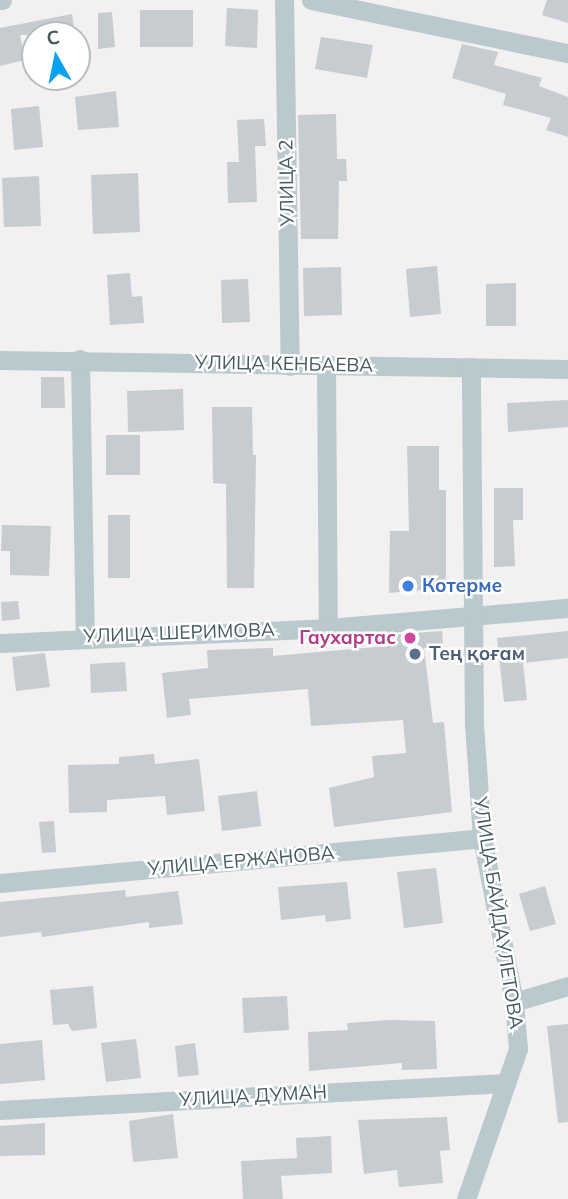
<!DOCTYPE html>
<meta charset="utf-8">
<style>
body{margin:0}
#map{position:relative;width:568px;height:1199px;overflow:hidden;background:#f2f0f0;font-family:Mulish,sans-serif}
div>[style]{position:absolute}
[style*='--x']{left:calc(var(--x)*1px);top:calc(var(--y)*1px);width:calc(var(--w)*1px);rotate:calc(var(--a)*1deg)}
.building>*{inset:0;background:#c6ccd0}
.minor>*{height:19px;margin:-9.5px;padding:0 9.5px;transform-origin:9.5px;border-radius:9.5px;background:#bac9ce}
.dots>*{width:19px;height:19px;translate:-50% -50%;box-sizing:border-box;border:4px solid #fff;border-radius:50%}
span{translate:-50% -50%;white-space:nowrap;text-align:center;line-height:1.15;-webkit-text-stroke:5px #fff;paint-order:stroke}
.street-label{font-size:19px;color:#46595f}
.shop-label{font-size:19px;color:#366cbe;font-weight:700}
.left{translate:0 -50%;text-align:left}
.hotel-label{font-size:19px;color:#b23c85;font-weight:700}
.right{translate:-100% -50%;text-align:right}
.service-label{font-size:19px;color:#4e5e75;font-weight:700}
.north{position:absolute;left:21px;top:21px;width:70px;height:70px;box-sizing:border-box;background:#fff;border:2px solid #b5bdbf;border-radius:50%;rotate:351deg;font-size:19px;font-weight:700;line-height:28px;text-align:center;color:#46595f}
.north::after{content:'';display:block;margin:auto;width:24px;height:32px;background:#08a2f3;clip-path:polygon(50% 0,100% 100%,50% 72%,0 100%)}
</style>
<div id="map">
<div class="building">
<div style="clip-path:polygon(547px 0,568px 0,568px 23px,542px 15px)"></div>
<div style="clip-path:polygon(227px 8px,258px 10px,257px 48px,225px 46px)"></div>
<div style="clip-path:polygon(140px 10px,193px 10px,193px 47px,140px 47px)"></div>
<div style="clip-path:polygon(112px 12px,115px 47px,98px 49px,98px 13px)"></div>
<div style="clip-path:polygon(72px 14px,75px 35px,20px 35px,25px 60px,0 66px,0 28px)"></div>
<div style="clip-path:polygon(321px 37px,373px 45px,367px 78px,315px 69px)"></div>
<div style="clip-path:polygon(462px 44px,498px 52px,494px 65px,542px 78px,539px 86px,568px 97px,568px 137px,546px 130px,551px 118px,503px 105px,506px 94px,452px 78px)"></div>
<div style="clip-path:polygon(116px 91px,119px 127px,78px 130px,75px 97px)"></div>
<div style="clip-path:polygon(39px 106px,43px 147px,14px 150px,11px 109px)"></div>
<div style="clip-path:polygon(336px 114px,337px 159px,346px 159px,347px 181px,339px 181px,338px 239px,301px 239px,298px 115px)"></div>
<div style="clip-path:polygon(264px 119px,266px 146px,255px 146px,257px 202px,228px 203px,227px 162px,239px 162px,237px 120px)"></div>
<div style="clip-path:polygon(138px 173px,140px 232px,93px 234px,91px 175px)"></div>
<div style="clip-path:polygon(39px 176px,41px 226px,4px 227px,2px 178px)"></div>
<div style="clip-path:polygon(437px 266px,441px 314px,410px 317px,406px 269px)"></div>
<div style="clip-path:polygon(341px 267px,342px 315px,304px 316px,303px 268px)"></div>
<div style="clip-path:polygon(130px 273px,132px 297px,142px 296px,144px 323px,110px 325px,107px 275px)"></div>
<div style="clip-path:polygon(248px 279px,250px 322px,222px 323px,221px 280px)"></div>
<div style="clip-path:polygon(516px 283px,516px 326px,486px 326px,486px 284px)"></div>
<div style="clip-path:polygon(41px 377px,64px 377px,65px 408px,41px 408px)"></div>
<div style="clip-path:polygon(183px 389px,184px 430px,128px 432px,127px 391px)"></div>
<div style="clip-path:polygon(568px 400px,568px 427px,508px 432px,507px 403px)"></div>
<div style="clip-path:polygon(212px 407px,252px 407px,253px 455px,256px 455px,254px 588px,227px 588px,226px 484px,213px 483px)"></div>
<div style="clip-path:polygon(106px 435px,140px 435px,140px 475px,106px 475px)"></div>
<div style="clip-path:polygon(407px 446px,439px 446px,439px 490px,446px 490px,446px 588px,389px 593px,390px 531px,409px 531px)"></div>
<div style="clip-path:polygon(494px 488px,523px 488px,523px 520px,513px 520px,515px 566px,494px 567px)"></div>
<div style="clip-path:polygon(108px 515px,130px 515px,130px 578px,108px 578px)"></div>
<div style="clip-path:polygon(2px 525px,51px 526px,49px 576px,10px 575px,10px 551px,1px 551px)"></div>
<div style="clip-path:polygon(18px 601px,20px 619px,2px 621px,1px 602px)"></div>
<div style="clip-path:polygon(442px 631px,443px 646px,424px 648px,433px 723px,444px 722px,452px 812px,334px 827px,329px 788px,374px 777px,372px 756px,406px 753px,403px 720px,311px 726px,308px 689px,189px 699px,191px 715px,167px 718px,162px 673px,208px 668px,207px 650px,273px 648px,273px 656px,388px 646px,387px 635px)"></div>
<div style="clip-path:polygon(568px 631px,568px 658px,523px 663px,527px 700px,504px 702px,497px 638px)"></div>
<div style="clip-path:polygon(45px 653px,50px 687px,16px 691px,12px 657px)"></div>
<div style="clip-path:polygon(125px 662px,127px 691px,91px 693px,90px 664px)"></div>
<div style="clip-path:polygon(154px 754px,155px 764px,199px 759px,205px 811px,167px 815px,165px 796px,107px 800px,107px 812px,69px 813px,68px 765px,119px 764px,119px 757px)"></div>
<div style="clip-path:polygon(257px 791px,261px 826px,222px 831px,218px 796px)"></div>
<div style="clip-path:polygon(54px 821px,56px 852px,42px 853px,39px 822px)"></div>
<div style="clip-path:polygon(436px 868px,443px 923px,404px 928px,397px 872px)"></div>
<div style="clip-path:polygon(347px 882px,351px 919px,326px 922px,325px 915px,281px 920px,278px 887px)"></div>
<div style="clip-path:polygon(545px 886px,556px 924px,530px 931px,519px 894px)"></div>
<div style="clip-path:polygon(125px 890px,126px 897px,178px 891px,183px 924px,149px 928px,149px 922px,42px 937px,41px 932px,0 937px,0 902px)"></div>
<div style="clip-path:polygon(93px 986px,97px 1028px,72px 1031px,68px 1024px,53px 1025px,50px 990px)"></div>
<div style="clip-path:polygon(287px 996px,289px 1030px,244px 1033px,242px 998px)"></div>
<div style="clip-path:polygon(390px 1020px,435px 1021px,437px 1069px,402px 1070px,402px 1063px,309px 1071px,308px 1032px,348px 1030px,347px 1023px)"></div>
<div style="clip-path:polygon(568px 1024px,568px 1122px,558px 1123px,547px 1026px)"></div>
<div style="clip-path:polygon(136px 1039px,141px 1078px,106px 1082px,101px 1043px)"></div>
<div style="clip-path:polygon(42px 1040px,45px 1080px,0 1084px,0 1044px)"></div>
<div style="clip-path:polygon(195px 1043px,199px 1075px,178px 1077px,175px 1046px)"></div>
<div style="clip-path:polygon(173px 1114px,178px 1158px,133px 1162px,129px 1121px)"></div>
<div style="clip-path:polygon(447px 1117px,450px 1150px,440px 1151px,443px 1183px,399px 1187px,397px 1170px,364px 1174px,358px 1120px)"></div>
<div style="clip-path:polygon(45px 1123px,45px 1155px,0 1156px,0 1126px)"></div>
<div style="clip-path:polygon(331px 1136px,332px 1173px,281px 1176px,283px 1199px,243px 1199px,241px 1161px,297px 1158px,296px 1138px)"></div>
</div>
<div class="minor">
<div style="--x:0;--y:0;--w:2;--a:0"></div>
<div style="--x:284;--y:0;--w:366;--a:89.1"></div>
<div style="--x:311;--y:0;--w:262;--a:11.7"></div>
<div style="--x:80;--y:359;--w:278;--a:89"></div>
<div style="--x:0;--y:360;--w:568;--a:0.91"></div>
<div style="--x:326;--y:365;--w:263;--a:89.6"></div>
<div style="--x:0;--y:643;--w:328;--a:-2.6"></div>
<div style="--x:328;--y:628;--w:241;--a:-4.8"></div>
<div style="--x:0;--y:883;--w:484;--a:-5.3"></div>
<div style="--x:514;--y:1002;--w:56;--a:-16.5"></div>
<div style="--x:0;--y:1110;--w:507;--a:-3.05"></div>
<div style="--x:466;--y:1199;--w:159;--a:-70.9"></div>
<div style="--x:518;--y:1049;--w:47;--a:-94.9"></div>
<div style="--x:514;--y:1002;--w:167;--a:-101"></div>
<div style="--x:482;--y:838;--w:113;--a:-94"></div>
<div style="--x:474;--y:725;--w:358;--a:-90.5"></div>
</div>
<div class="dots">
<div style="left:408px;top:586px;background:#3f7fe0"></div>
<div style="left:410px;top:638px;background:#d1479c"></div>
<div style="left:415px;top:654px;background:#5c6f8a"></div>
</div>
<div class="street-label">
<span style="left:287px;top:183px;rotate:-91deg">УЛИЦА 2</span>
<span style="left:284px;top:364px;rotate:1deg">УЛИЦА КЕНБАЕВА</span>
<span style="left:179px;top:633px;rotate:-2deg">УЛИЦА ШЕРИМОВА</span>
<span style="left:241px;top:861px;rotate:-5deg">УЛИЦА ЕРЖАНОВА</span>
<span style="left:498px;top:913px;rotate:81deg">УЛИЦА БАЙДАУЛЕТОВА</span>
<span style="left:253px;top:1096px;rotate:-3deg">УЛИЦА ДУМАН</span>
</div>
<div class="shop-label">
<span class="left" style="left:422px;top:586px">Котерме</span>
</div>
<div class="hotel-label">
<span class="right" style="left:396px;top:638px">Гаухартас</span>
</div>
<div class="service-label">
<span class="left" style="left:429px;top:654px">Тең қоғам</span>
</div>
<div class="north">С</div>
</div>
